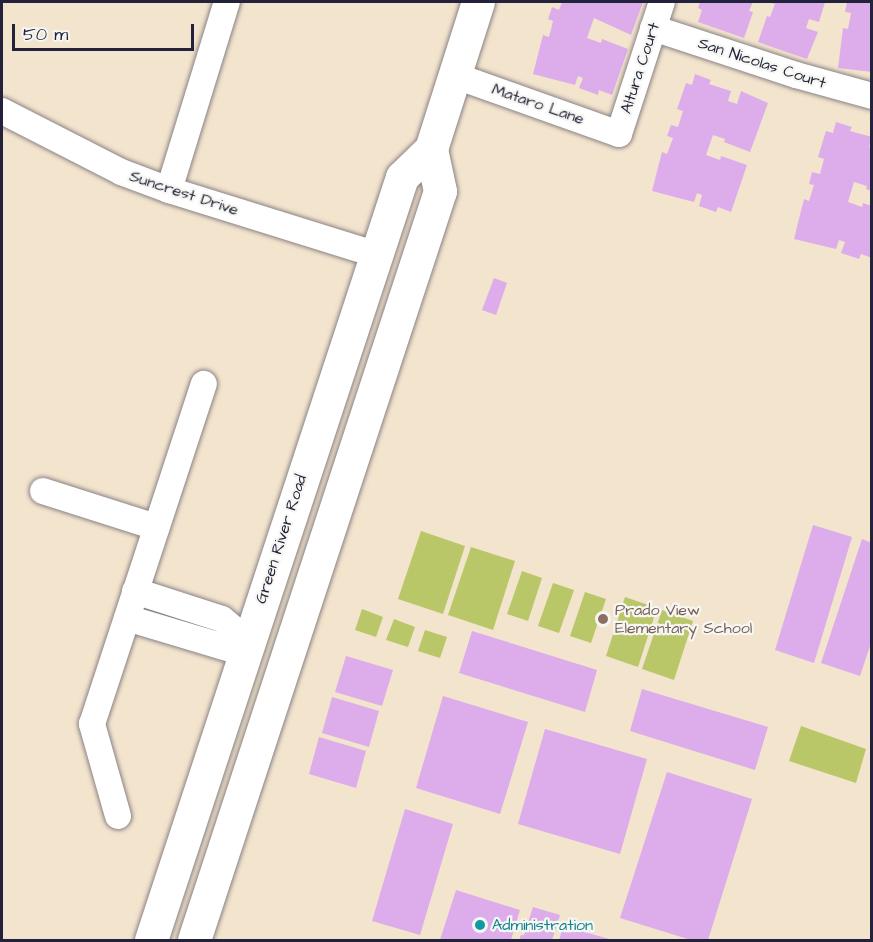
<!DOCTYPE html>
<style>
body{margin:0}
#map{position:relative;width:873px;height:942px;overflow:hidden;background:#f3e4ce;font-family:"Architects Daughter",sans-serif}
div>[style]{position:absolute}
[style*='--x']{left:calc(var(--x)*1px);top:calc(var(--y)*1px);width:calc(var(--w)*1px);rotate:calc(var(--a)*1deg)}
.green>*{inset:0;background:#b9c769}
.building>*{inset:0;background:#dcadea}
.roads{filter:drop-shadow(0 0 2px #8a8384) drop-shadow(0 0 2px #8a8384)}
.minor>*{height:26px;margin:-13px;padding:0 13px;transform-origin:13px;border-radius:13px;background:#fff}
.major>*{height:33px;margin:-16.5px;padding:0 16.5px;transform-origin:16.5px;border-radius:16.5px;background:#fff}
.dots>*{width:16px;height:16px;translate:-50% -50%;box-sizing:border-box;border:3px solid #f6f6f2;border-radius:50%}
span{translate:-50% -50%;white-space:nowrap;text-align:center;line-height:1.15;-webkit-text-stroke:4.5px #f6f6f2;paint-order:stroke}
.street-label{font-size:16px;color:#22223b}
.education-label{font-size:16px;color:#785e54}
.left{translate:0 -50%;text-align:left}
.culture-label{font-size:16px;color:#0d838f}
.frame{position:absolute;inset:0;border:3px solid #22223b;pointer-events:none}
.scale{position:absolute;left:12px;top:24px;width:182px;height:27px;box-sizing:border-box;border:3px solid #22223b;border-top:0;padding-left:8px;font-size:18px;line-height:21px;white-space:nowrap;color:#22223b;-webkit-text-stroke:4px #f6f6f2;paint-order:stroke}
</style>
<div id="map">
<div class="green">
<div style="clip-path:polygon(421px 531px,465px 546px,443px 614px,398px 599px)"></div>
<div style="clip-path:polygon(471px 547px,515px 561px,493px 630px,448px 615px)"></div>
<div style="clip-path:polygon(522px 571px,542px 578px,528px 621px,507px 614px)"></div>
<div style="clip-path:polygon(553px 583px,574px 590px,559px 633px,538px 626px)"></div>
<div style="clip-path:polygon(585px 592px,606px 599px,591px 643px,570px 636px)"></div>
<div style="clip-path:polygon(625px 597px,657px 608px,638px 667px,606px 656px)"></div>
<div style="clip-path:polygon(362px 609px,383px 617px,376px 637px,355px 630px)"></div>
<div style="clip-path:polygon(662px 610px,693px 621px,674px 680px,642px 669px)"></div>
<div style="clip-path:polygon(394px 619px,415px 627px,408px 647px,386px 640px)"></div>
<div style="clip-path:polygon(425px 630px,447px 637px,440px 658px,418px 651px)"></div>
<div style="clip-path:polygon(801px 726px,866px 749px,856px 783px,789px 761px)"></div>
</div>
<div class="building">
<div style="clip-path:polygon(562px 2px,643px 2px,631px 35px,594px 18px,587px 38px,601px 43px,602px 39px,628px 49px,612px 95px,599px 90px,598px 95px,579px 88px,583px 78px,578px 76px,575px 85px,533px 74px,543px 35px,549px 37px,553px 21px,548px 19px,552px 7px,559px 10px)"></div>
<div style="clip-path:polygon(700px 2px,753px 2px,749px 11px,753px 12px,744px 38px,698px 22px,702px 10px,698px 8px)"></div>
<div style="clip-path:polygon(767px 2px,825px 2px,819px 22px,809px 19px,806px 28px,818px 32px,807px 59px,758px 42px,767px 16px,770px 17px,775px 4px)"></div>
<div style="clip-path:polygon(847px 2px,872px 2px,872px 72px,838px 68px,843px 28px,848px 29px,851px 13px,845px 12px)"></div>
<div style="clip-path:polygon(695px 74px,711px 80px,709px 84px,731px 91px,728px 101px,737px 104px,741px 91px,768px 103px,750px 152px,724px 142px,725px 139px,713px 135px,706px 155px,720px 160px,721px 156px,747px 165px,731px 212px,718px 207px,716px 212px,699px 206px,702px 195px,697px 193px,694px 202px,652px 191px,662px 152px,667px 154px,673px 138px,667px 136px,671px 125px,678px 127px,683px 111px,677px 109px,686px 83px,692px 85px)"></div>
<div style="clip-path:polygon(836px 122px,852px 127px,850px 131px,872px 137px,869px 147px,872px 148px,872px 191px,866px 189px,867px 186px,854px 182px,848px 202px,862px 207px,863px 203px,872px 206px,872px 258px,861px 254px,859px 259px,841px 253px,845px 242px,839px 240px,836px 249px,794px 239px,804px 199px,809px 201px,814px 185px,809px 184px,812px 172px,820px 174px,824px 159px,818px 157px,826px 131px,833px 133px)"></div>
<div style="clip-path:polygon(494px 278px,507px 283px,496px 315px,482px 310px)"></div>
<div style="clip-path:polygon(813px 525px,852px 537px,814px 663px,775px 650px)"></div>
<div style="clip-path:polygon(862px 539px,872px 543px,872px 640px,860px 676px,821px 663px)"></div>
<div style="clip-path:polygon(472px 631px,597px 670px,585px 712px,459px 673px)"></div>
<div style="clip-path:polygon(346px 656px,393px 670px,382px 706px,335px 692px)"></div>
<div style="clip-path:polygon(642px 689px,768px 727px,755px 770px,630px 731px)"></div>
<div style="clip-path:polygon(443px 696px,528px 722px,500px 814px,416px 788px)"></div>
<div style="clip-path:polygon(332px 697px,379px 711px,369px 747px,322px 733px)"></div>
<div style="clip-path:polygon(545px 729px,647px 759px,620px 854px,518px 824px)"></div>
<div style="clip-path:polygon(319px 737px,366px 751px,356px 788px,309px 774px)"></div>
<div style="clip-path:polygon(667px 772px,752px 799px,708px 940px,691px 940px,620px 918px)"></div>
<div style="clip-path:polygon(405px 809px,453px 824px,420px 935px,372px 921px)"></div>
<div style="clip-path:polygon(456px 890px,520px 910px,511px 940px,440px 940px)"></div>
<div style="clip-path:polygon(533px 907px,560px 915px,552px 940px,519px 940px,521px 935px,524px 935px)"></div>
<div style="clip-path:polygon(563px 926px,613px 940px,559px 940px)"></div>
</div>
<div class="roads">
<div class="minor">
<div style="--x:653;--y:28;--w:151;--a:18.2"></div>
<div style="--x:796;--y:75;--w:79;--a:15.4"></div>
<div style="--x:456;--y:76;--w:173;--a:19.6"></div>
<div style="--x:619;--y:134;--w:139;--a:-72"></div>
<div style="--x:2;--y:111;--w:134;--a:27.1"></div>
<div style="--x:121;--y:172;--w:51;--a:20.6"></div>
<div style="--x:169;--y:190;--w:216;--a:17.3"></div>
<div style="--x:169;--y:190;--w:197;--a:-72.9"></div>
<div style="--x:43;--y:491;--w:119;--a:17.7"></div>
<div style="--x:135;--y:591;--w:91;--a:17.8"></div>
<div style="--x:222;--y:619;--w:34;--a:40"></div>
<div style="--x:127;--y:618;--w:122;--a:16.7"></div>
<div style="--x:118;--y:816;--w:96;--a:-105.8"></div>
<div style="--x:92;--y:724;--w:358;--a:-71.8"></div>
</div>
<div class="major">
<div style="--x:151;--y:940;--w:803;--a:-71.79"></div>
<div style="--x:402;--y:177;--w:40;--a:-44"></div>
<div style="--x:431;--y:149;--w:154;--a:-72.3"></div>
<div style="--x:194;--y:940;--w:788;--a:-71.82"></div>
<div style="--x:440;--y:191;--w:43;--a:-102.1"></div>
</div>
</div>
<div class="dots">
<div style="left:603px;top:619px;background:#8d6e63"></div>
<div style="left:480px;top:925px;background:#0f9aa8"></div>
</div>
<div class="street-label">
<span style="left:762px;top:63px;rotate:18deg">San Nicolas Court</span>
<span style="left:640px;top:68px;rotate:-72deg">Altura Court</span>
<span style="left:538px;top:104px;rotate:19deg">Mataro Lane</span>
<span style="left:184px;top:193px;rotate:18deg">Suncrest Drive</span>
<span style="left:281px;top:539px;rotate:-72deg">Green River Road</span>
</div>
<div class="education-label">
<span class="left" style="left:615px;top:619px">Prado View<br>Elementary School</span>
</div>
<div class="culture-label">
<span class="left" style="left:492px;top:925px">Administration</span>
</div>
<div class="frame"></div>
<div class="scale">50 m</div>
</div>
